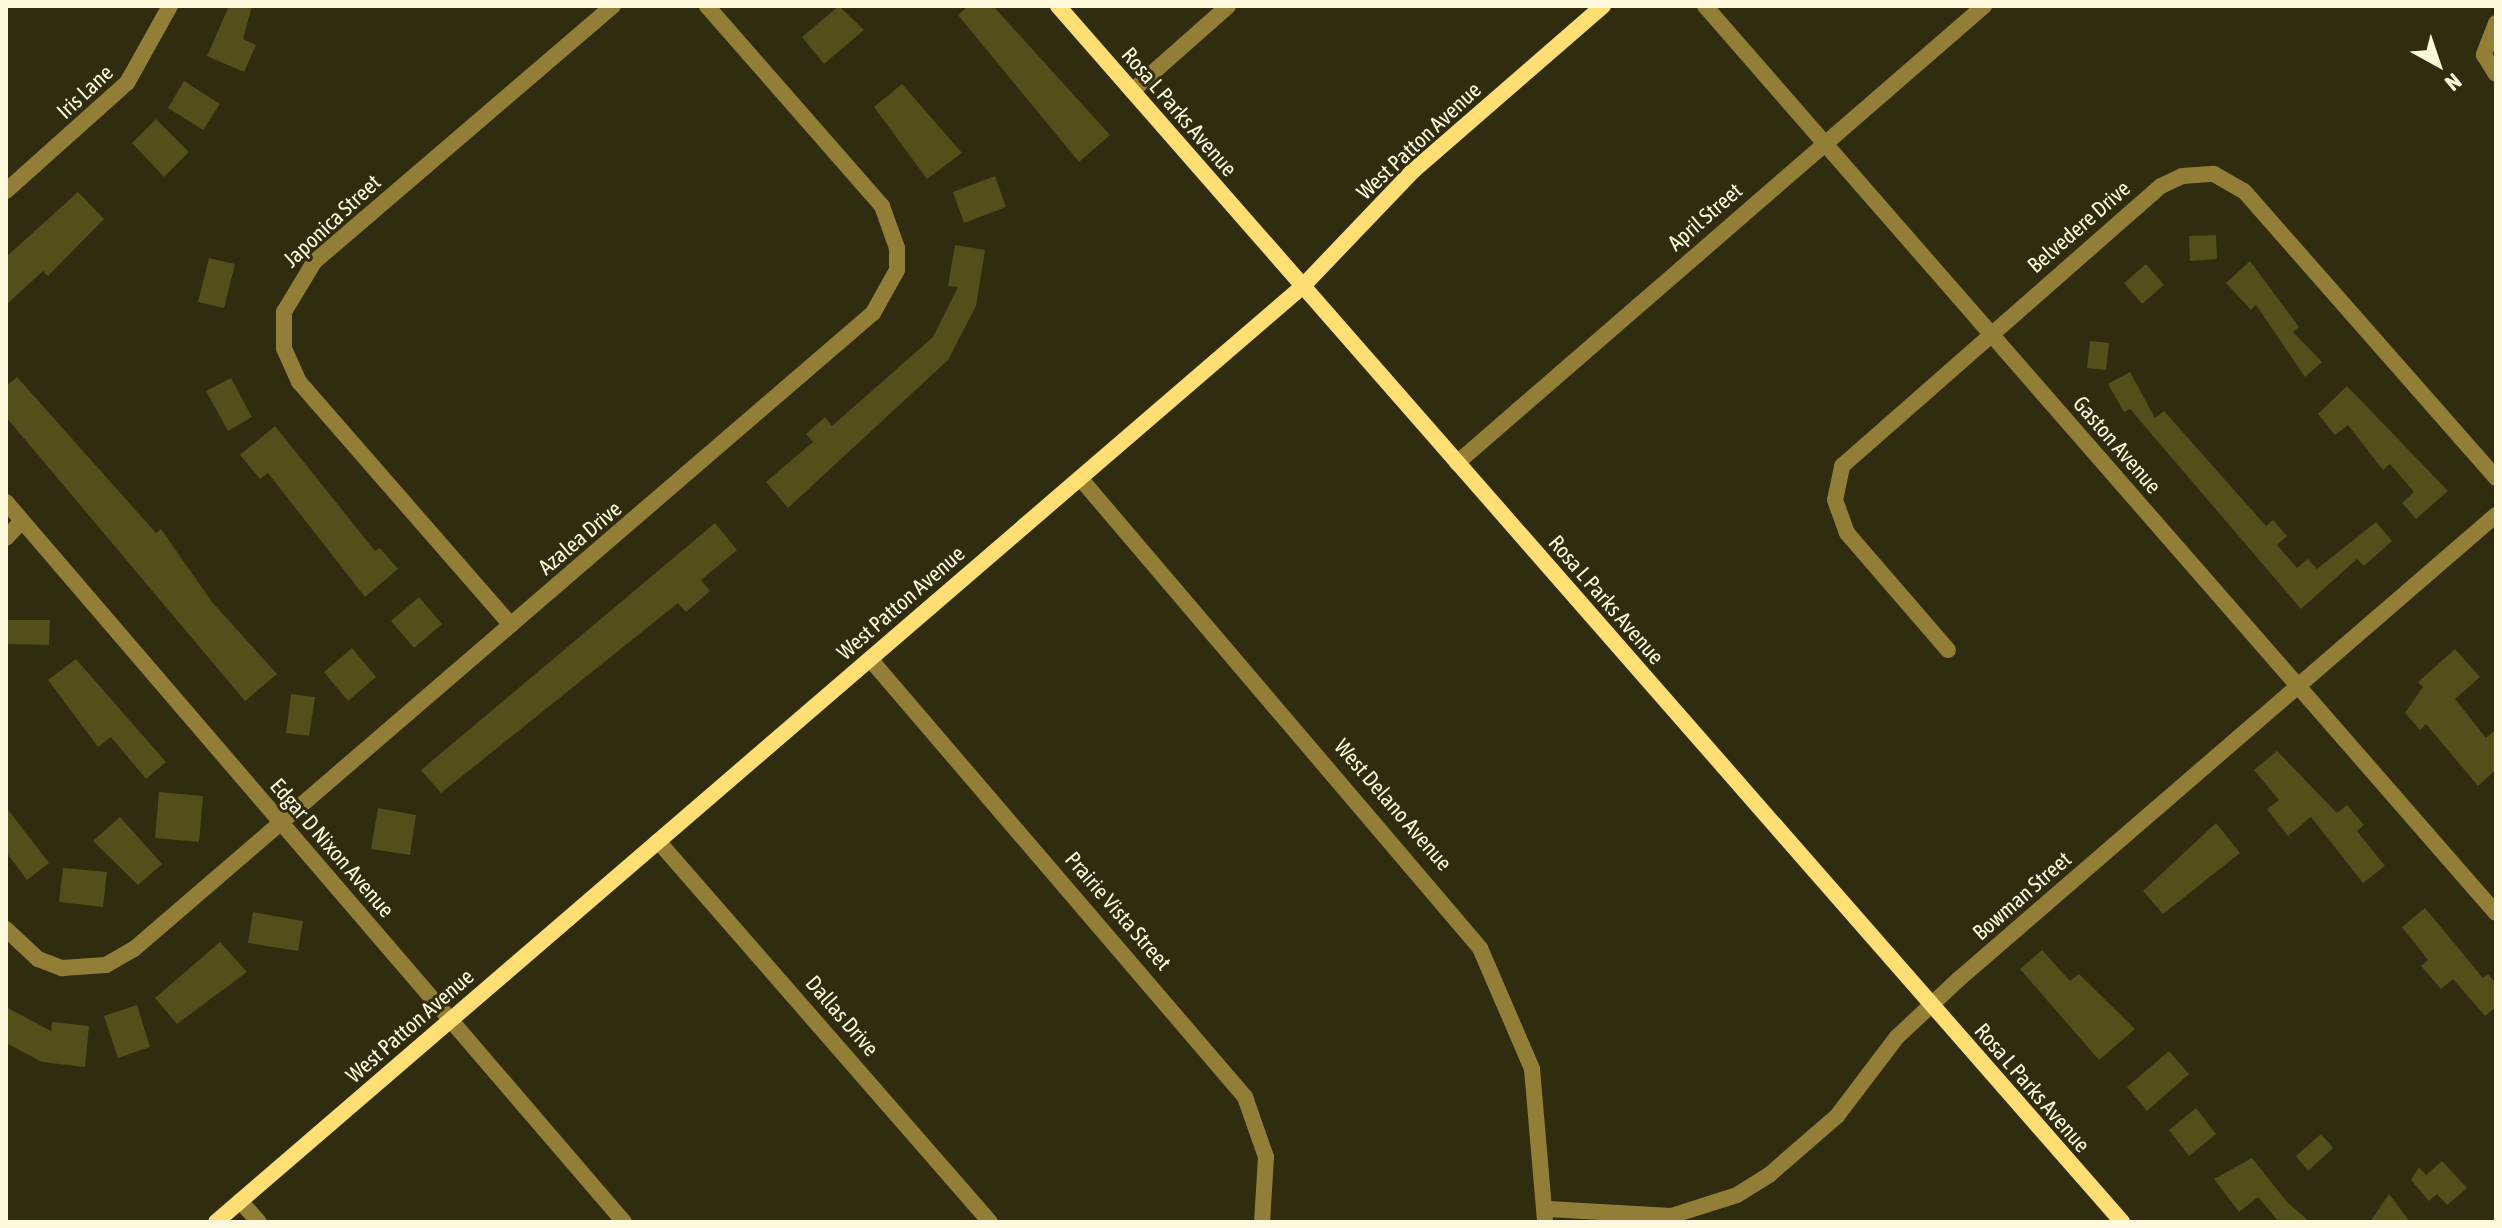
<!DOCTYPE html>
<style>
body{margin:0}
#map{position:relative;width:2502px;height:1228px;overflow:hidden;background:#2f2c0f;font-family:"Asap Condensed",sans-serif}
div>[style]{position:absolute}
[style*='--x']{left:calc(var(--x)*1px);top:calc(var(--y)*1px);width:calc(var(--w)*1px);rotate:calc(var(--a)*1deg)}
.building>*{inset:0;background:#524f1a}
.street>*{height:16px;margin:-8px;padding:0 8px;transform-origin:8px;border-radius:8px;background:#927e36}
.secondary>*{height:16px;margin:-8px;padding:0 8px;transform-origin:8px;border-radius:8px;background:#ffdf74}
span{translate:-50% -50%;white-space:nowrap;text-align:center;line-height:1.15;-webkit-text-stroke:6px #2f2c0f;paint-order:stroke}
.street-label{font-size:22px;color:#fffadd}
.frame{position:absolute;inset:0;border:8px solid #fffadd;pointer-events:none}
.north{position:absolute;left:2398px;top:24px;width:80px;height:80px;-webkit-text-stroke:6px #2f2c0f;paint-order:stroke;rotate:140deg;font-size:22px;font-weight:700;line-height:32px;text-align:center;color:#fffadd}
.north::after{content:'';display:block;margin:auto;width:28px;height:36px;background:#fffadd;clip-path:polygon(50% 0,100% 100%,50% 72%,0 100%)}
</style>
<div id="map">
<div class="building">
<div style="clip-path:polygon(229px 6px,252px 6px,243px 39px,256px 45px,244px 72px,207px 56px)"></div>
<div style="clip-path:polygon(839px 6px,864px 30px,824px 64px,802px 37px)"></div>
<div style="clip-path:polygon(968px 6px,993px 6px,1110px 135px,1079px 162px,958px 15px)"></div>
<div style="clip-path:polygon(184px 81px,220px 104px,203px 130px,168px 108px)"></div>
<div style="clip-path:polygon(902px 84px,962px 153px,927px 179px,874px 107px)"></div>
<div style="clip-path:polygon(156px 119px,189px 152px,164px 177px,132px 143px)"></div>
<div style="clip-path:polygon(995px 176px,1006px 207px,964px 223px,953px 192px)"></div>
<div style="clip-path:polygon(78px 192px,104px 219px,48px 276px,43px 271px,6px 305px,6px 257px)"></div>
<div style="clip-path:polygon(2216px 235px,2217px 259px,2190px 261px,2189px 236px)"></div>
<div style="clip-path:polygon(955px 245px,985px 250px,976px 306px,948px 360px,788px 508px,766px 482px,813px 442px,806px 434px,825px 417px,832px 426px,933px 337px,958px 287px,948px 286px)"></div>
<div style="clip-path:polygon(209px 258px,235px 264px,224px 308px,198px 302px)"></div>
<div style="clip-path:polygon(2250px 261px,2299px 327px,2293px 332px,2322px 362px,2305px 377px,2256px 305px,2251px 310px,2226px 283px)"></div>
<div style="clip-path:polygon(2146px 264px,2164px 285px,2142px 304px,2124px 283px)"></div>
<div style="clip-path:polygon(2090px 341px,2109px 343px,2106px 370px,2087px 368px)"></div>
<div style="clip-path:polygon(2130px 372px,2155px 418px,2164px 411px,2266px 526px,2273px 520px,2287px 536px,2277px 545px,2297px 568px,2308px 559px,2317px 569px,2376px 522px,2392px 541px,2364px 566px,2357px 559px,2301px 609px,2130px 409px,2124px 412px,2108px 384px)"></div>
<div style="clip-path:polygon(17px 377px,156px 533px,161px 529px,212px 602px,277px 674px,245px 701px,6px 417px,6px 386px)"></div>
<div style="clip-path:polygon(231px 378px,252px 417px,228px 431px,206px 391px)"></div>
<div style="clip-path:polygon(2347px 386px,2448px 491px,2416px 519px,2402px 503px,2414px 492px,2390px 464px,2383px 470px,2348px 425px,2335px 435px,2318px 414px)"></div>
<div style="clip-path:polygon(275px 426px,375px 551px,380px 548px,398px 569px,365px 597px,268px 473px,260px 479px,240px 455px)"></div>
<div style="clip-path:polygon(715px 523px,737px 550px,701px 580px,710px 591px,686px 612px,678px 603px,441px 793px,421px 770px)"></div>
<div style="clip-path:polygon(419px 597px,442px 624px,414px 648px,391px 621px)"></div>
<div style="clip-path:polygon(6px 620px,50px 620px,49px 645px,6px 644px)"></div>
<div style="clip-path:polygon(352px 648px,376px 677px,348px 701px,324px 672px)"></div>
<div style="clip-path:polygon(2455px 649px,2480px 677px,2455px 699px,2486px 738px,2496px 729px,2496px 770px,2478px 786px,2426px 724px,2420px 730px,2405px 713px,2423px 687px,2418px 682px)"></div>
<div style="clip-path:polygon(76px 659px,166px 762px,146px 779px,111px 737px,98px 747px,48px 680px)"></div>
<div style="clip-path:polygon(291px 694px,315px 697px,309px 736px,286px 733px)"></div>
<div style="clip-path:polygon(2277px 751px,2337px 813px,2347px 805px,2364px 825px,2357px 831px,2385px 866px,2363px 883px,2311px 817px,2288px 836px,2267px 809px,2279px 800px,2254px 770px)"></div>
<div style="clip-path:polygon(159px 792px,203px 796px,199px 842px,155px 838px)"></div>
<div style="clip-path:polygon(6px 807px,49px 863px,27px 880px,6px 852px)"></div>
<div style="clip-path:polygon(378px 808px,416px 815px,410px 855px,371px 849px)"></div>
<div style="clip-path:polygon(120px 817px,162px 864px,138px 885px,93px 841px)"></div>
<div style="clip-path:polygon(2216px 823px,2240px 853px,2163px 914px,2143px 891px)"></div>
<div style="clip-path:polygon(63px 868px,107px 872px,103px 907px,59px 902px)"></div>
<div style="clip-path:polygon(2425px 908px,2483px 978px,2488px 974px,2496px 983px,2496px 1007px,2485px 1016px,2453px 979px,2441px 989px,2421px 966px,2428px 960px,2402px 927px)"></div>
<div style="clip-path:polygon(253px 912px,303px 921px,298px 951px,248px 943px)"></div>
<div style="clip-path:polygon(220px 942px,247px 972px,177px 1024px,155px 998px)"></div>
<div style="clip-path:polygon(2042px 950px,2070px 981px,2079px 974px,2135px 1029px,2099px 1060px,2020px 969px)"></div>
<div style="clip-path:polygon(137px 1005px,150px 1047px,118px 1058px,104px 1016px)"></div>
<div style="clip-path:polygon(6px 1007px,51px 1031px,52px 1022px,89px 1026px,85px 1067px,42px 1062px,6px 1043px)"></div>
<div style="clip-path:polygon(2169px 1051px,2189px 1074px,2147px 1111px,2127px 1087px)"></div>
<div style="clip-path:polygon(2196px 1108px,2216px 1134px,2189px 1156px,2169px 1130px)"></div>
<div style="clip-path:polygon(2321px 1134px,2333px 1148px,2308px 1171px,2296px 1156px)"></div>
<div style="clip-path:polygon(2252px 1158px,2287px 1202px,2310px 1222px,2279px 1222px,2258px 1197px,2239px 1212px,2214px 1179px)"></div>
<div style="clip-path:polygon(2442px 1161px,2467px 1188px,2447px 1205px,2437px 1194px,2429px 1201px,2411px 1180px,2419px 1167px,2426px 1175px)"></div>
<div style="clip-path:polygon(2389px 1194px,2410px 1222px,2370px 1222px)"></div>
</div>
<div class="street">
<div style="--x:1705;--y:6;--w:1203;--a:48.91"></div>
<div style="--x:2496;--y:23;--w:34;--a:111"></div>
<div style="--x:2484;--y:55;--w:22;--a:58"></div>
<div style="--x:1132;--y:91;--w:128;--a:-41.5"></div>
<div style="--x:6;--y:191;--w:162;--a:-41.8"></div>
<div style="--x:127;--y:83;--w:88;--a:-60.8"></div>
<div style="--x:1457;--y:463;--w:698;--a:-40.93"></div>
<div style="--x:1080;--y:478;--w:617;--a:49.6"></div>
<div style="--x:1480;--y:948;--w:132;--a:66.7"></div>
<div style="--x:1532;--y:1069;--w:154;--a:85.1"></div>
<div style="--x:6;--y:502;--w:949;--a:49.36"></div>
<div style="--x:6;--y:538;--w:23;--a:-47"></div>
<div style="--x:511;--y:625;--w:322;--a:-131.1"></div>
<div style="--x:299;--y:382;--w:37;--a:-114"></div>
<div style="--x:284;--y:348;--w:36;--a:-90"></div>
<div style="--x:284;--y:312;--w:58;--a:-59"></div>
<div style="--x:314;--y:262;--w:394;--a:-40.6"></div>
<div style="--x:1948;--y:650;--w:155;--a:-130.8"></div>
<div style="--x:1847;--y:533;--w:35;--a:-110"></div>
<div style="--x:1835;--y:500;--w:35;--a:-78"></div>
<div style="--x:1842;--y:466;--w:424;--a:-41.3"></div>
<div style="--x:2161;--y:186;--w:23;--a:-25"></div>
<div style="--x:2182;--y:176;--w:32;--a:-4"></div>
<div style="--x:2214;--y:174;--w:34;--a:30"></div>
<div style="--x:2244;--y:191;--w:382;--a:48.7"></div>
<div style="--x:870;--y:659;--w:577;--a:49.43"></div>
<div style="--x:1245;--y:1097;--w:64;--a:70.7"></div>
<div style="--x:1266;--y:1157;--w:65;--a:93.5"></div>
<div style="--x:658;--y:841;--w:505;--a:48.93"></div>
<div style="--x:6;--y:929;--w:44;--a:43.2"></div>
<div style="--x:38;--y:959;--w:26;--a:21"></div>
<div style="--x:62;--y:968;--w:44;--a:-3.9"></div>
<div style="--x:106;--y:965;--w:32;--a:-30"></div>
<div style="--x:134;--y:949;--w:975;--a:-40.72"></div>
<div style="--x:873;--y:313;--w:49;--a:-60.8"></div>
<div style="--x:897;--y:270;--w:22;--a:-90"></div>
<div style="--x:897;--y:248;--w:45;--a:-109.7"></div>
<div style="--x:882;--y:206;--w:266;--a:-131.2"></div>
<div style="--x:240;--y:1201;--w:28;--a:48"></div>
<div style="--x:1548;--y:1209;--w:123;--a:3.3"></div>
<div style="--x:1671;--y:1216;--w:69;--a:-17.7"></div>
<div style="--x:1737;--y:1195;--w:38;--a:-32"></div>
<div style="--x:1769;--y:1175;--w:90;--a:-40.9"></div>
<div style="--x:1837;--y:1116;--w:99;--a:-52.8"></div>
<div style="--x:1897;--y:1037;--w:85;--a:-43.1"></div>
<div style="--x:1959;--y:979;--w:710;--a:-40.83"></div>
</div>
<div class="secondary">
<div style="--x:1058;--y:6;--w:1616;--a:48.81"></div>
<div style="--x:216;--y:1222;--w:1433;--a:-40.73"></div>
<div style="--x:1302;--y:287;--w:161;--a:-46.3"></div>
<div style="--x:1413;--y:171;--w:252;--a:-41"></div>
</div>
<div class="street-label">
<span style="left:85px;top:92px;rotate:-43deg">Iris Lane</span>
<span style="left:1179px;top:112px;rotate:49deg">Rosa L Parks Avenue</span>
<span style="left:1419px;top:141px;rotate:-43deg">West Patton Avenue</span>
<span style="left:1705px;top:217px;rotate:-41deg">April Street</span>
<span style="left:332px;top:221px;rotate:-43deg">Japonica Street</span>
<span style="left:2079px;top:227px;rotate:-41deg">Belvedere Drive</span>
<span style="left:2117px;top:445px;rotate:49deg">Gaston Avenue</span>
<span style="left:580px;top:538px;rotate:-40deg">Azalea Drive</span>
<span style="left:1606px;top:600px;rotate:49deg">Rosa L Parks Avenue</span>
<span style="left:901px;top:603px;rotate:-41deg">West Patton Avenue</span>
<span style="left:1393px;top:805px;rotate:49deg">West Delano Avenue</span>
<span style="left:332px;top:848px;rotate:49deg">Edgar D Nixon Avenue</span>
<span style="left:2022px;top:896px;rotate:-41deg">Bowman Street</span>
<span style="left:1118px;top:911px;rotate:49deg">Prairie Vista Street</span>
<span style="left:842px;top:1016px;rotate:49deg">Dallas Drive</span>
<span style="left:410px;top:1026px;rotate:-41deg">West Patton Avenue</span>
<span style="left:2032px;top:1088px;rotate:49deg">Rosa L Parks Avenue</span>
</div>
<div class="frame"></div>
<div class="north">N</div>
</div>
